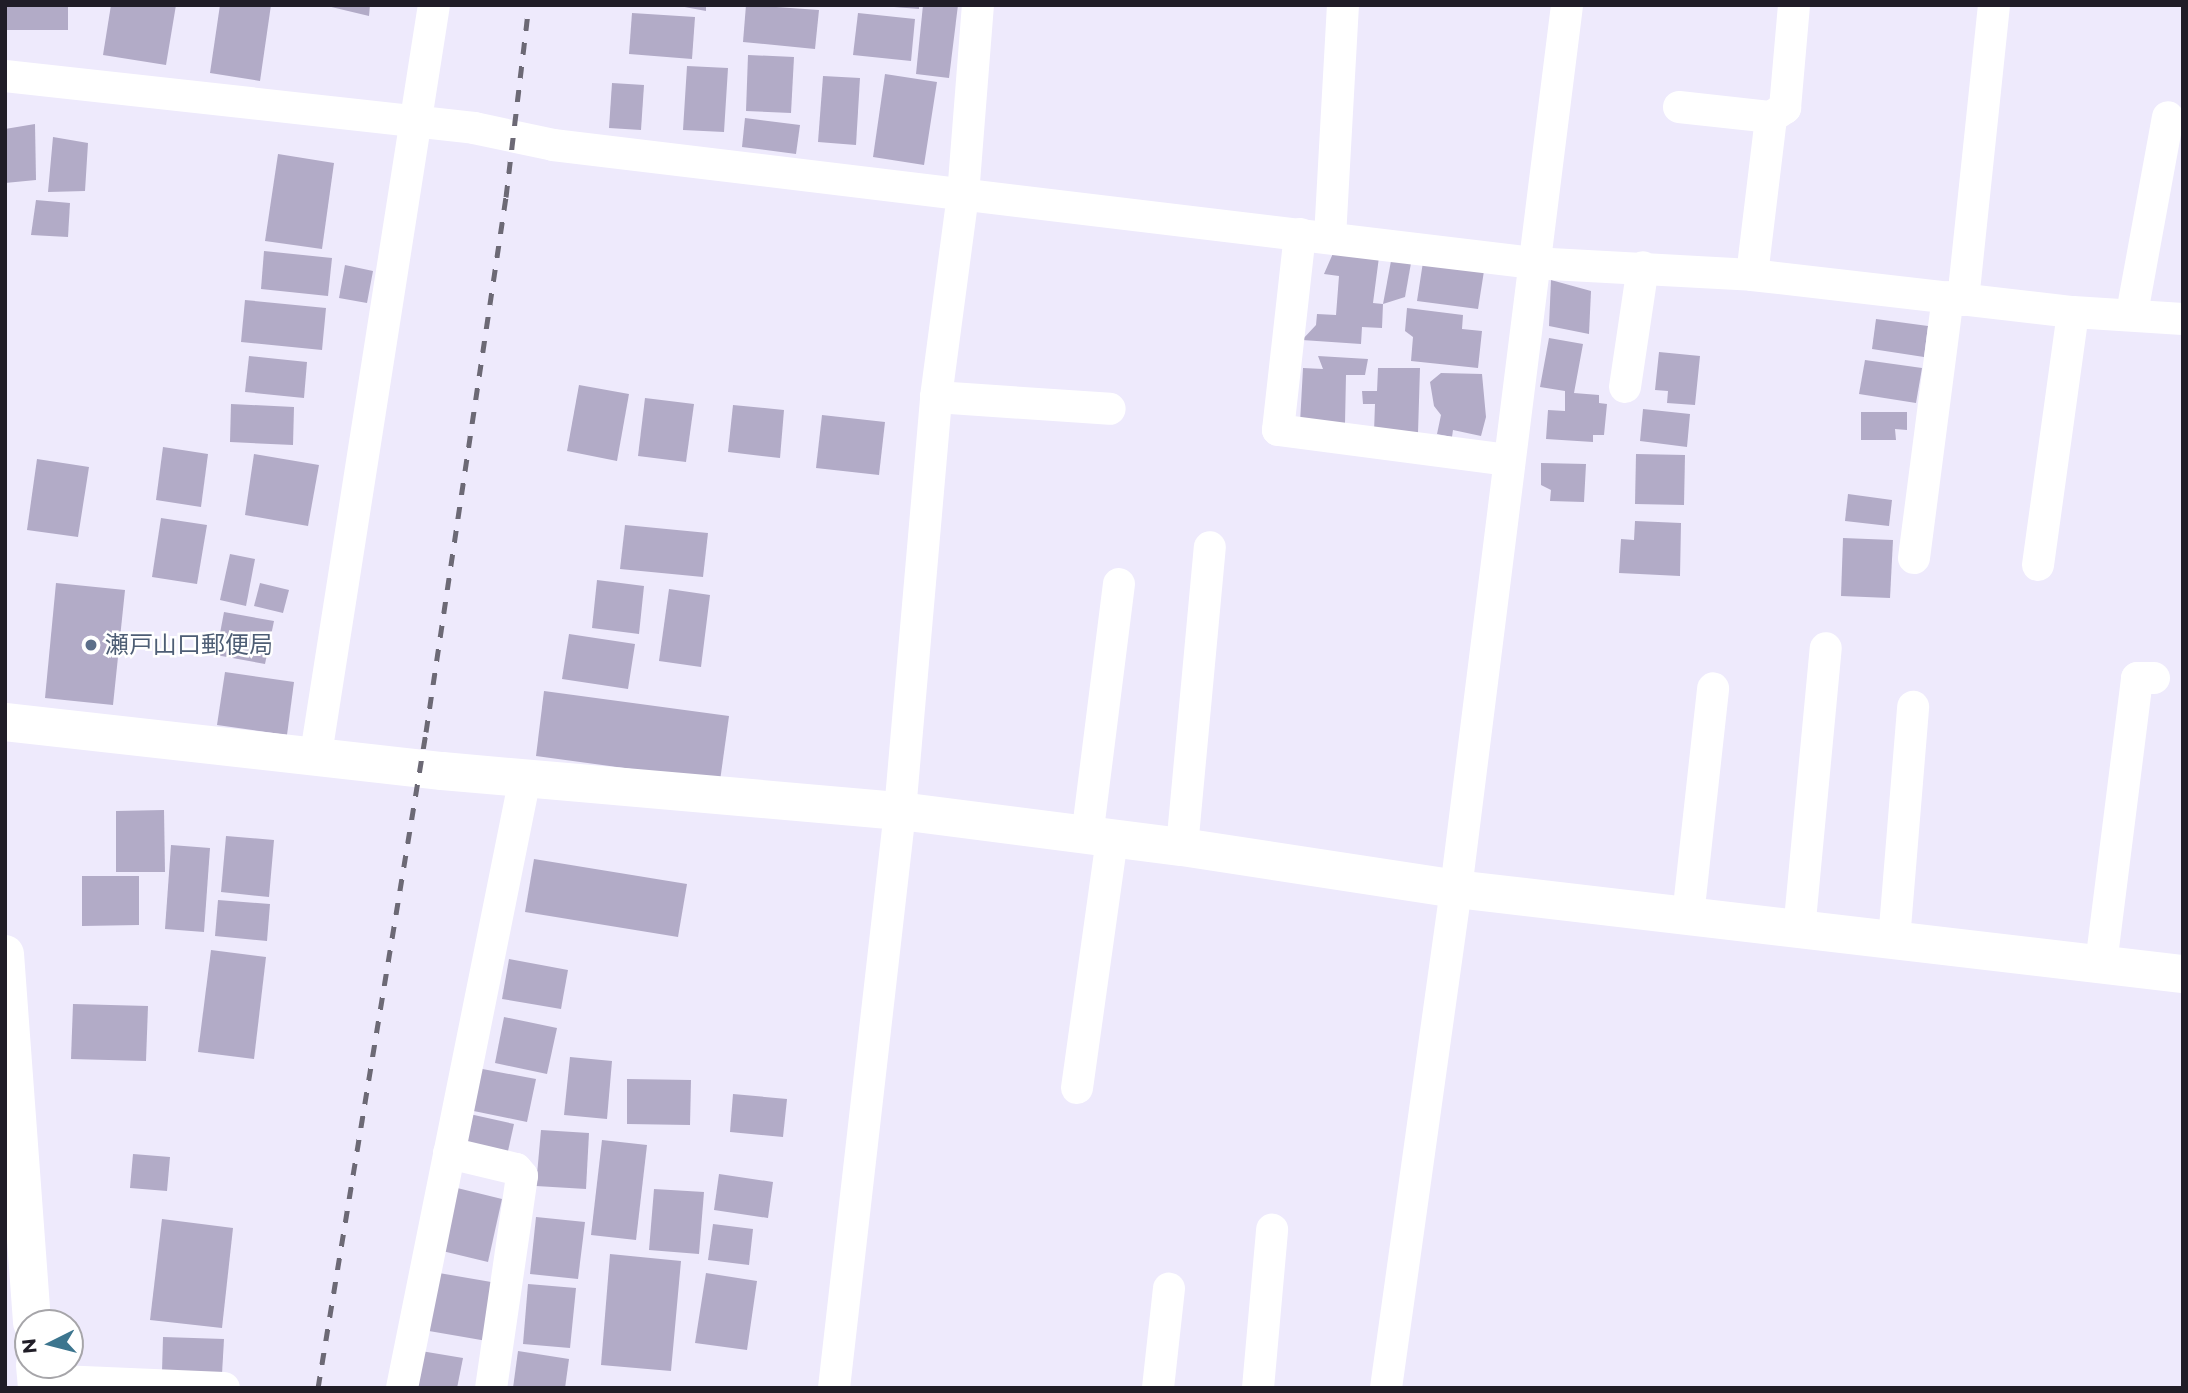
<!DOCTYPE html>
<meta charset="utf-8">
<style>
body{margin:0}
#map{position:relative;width:2188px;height:1393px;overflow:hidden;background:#eeeafc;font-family:Montserrat,"Noto Sans JP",sans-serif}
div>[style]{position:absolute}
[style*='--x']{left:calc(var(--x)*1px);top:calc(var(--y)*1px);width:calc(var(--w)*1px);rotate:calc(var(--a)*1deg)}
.building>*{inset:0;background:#b2abc7}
.minor>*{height:32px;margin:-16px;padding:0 16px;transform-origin:16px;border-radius:16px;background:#fff}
.tertiary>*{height:38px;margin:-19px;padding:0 19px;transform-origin:19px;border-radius:19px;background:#fff}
.rail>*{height:5px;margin-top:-2.5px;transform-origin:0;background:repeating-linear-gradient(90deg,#6c6975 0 12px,transparent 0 24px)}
.dots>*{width:19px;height:19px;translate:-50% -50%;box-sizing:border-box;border:4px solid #fff;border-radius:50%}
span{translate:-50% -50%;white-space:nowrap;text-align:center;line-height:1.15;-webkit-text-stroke:5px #fff;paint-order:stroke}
.service-label{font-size:24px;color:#4e5e75}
.left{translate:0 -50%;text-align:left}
.frame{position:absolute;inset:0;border:7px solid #201d27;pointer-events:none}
.north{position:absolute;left:14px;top:1309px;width:70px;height:70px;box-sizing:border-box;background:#fff;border:2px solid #a6a5a9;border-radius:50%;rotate:264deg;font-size:19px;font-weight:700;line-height:28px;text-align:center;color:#201d27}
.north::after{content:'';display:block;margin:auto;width:24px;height:32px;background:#3c758e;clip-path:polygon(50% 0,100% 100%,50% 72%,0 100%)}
</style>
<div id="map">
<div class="building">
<div style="clip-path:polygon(5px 5px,68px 5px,68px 30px,5px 30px)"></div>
<div style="clip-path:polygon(111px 5px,176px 5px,166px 65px,103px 55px)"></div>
<div style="clip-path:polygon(220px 5px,271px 5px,260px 81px,210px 73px)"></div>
<div style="clip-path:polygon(323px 5px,370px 5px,369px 16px)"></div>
<div style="clip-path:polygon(674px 5px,706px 5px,706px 11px)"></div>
<div style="clip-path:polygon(746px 5px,819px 10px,815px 49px,743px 42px)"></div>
<div style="clip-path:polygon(894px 5px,919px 5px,919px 9px,894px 7px)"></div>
<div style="clip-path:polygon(923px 5px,958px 5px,949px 78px,916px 74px)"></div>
<div style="clip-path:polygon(632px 13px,695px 17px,692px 59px,629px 54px)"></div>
<div style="clip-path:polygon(858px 13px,915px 19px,911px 61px,853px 55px)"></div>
<div style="clip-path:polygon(748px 55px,794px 57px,791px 113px,746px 111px)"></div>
<div style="clip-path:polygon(687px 66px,728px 68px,724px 132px,683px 130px)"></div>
<div style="clip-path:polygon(885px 74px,937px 82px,924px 165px,873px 157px)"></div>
<div style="clip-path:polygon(823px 76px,860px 78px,856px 145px,818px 142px)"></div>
<div style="clip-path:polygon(612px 83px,644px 85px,641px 130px,609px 128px)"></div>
<div style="clip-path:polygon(745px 118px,800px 125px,796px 154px,742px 147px)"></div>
<div style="clip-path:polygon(35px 124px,36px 180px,5px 183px,5px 129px)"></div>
<div style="clip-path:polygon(53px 137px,88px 143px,85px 191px,48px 192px)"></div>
<div style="clip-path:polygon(278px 154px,334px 163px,322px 249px,265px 241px)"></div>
<div style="clip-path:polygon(36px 200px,70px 203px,68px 237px,31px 235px)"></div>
<div style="clip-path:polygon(264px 251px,332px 258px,328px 296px,261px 289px)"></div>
<div style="clip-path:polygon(1334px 251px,1379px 257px,1373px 303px,1383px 304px,1382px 328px,1362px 327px,1361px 344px,1302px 340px,1316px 325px,1317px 314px,1336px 315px,1339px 276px,1324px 274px)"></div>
<div style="clip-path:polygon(1391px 261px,1411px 263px,1405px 297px,1383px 304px)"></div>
<div style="clip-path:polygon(1423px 262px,1484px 271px,1478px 309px,1417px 301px)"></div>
<div style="clip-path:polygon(345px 265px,373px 271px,367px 303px,339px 298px)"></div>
<div style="clip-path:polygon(1551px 280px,1591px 291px,1589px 334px,1549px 326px)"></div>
<div style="clip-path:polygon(245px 300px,326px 308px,322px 350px,241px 342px)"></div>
<div style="clip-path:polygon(1407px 308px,1463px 315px,1462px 329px,1482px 331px,1478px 368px,1411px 361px,1413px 337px,1405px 331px)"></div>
<div style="clip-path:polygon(1876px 319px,1928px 326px,1924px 357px,1872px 349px)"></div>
<div style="clip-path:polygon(1549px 338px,1583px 344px,1574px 393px,1599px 395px,1599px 403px,1607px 404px,1604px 435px,1593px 435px,1593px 442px,1546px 439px,1548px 410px,1565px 411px,1565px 391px,1540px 387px)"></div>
<div style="clip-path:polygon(1659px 352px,1700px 356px,1695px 405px,1667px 403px,1668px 391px,1655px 390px)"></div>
<div style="clip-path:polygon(249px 356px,307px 362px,304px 398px,245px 392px)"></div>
<div style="clip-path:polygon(1318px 356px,1368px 359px,1365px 375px,1346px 375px,1345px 424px,1300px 423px,1303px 368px,1323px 369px)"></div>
<div style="clip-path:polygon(1865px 360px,1922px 368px,1916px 403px,1859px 394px)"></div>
<div style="clip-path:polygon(1378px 368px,1420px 368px,1418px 433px,1374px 432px,1375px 404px,1363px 404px,1362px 391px,1377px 391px)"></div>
<div style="clip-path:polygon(1441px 373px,1482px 374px,1486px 417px,1481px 436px,1453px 430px,1452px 437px,1437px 434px,1441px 415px,1434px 406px,1430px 382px)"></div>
<div style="clip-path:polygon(579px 385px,629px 394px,617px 461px,567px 451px)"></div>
<div style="clip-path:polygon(645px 398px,694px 404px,686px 462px,638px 456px)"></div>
<div style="clip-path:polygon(231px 404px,294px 407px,293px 445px,230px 442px)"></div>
<div style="clip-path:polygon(733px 405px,784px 410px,780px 458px,728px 452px)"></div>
<div style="clip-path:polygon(1643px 409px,1690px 414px,1687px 447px,1640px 441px)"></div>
<div style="clip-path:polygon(1861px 412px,1907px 412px,1907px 430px,1895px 429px,1896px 440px,1861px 440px)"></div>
<div style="clip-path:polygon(822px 415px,885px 422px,879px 475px,816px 468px)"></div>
<div style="clip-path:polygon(163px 447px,208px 454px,201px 507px,156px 500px)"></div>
<div style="clip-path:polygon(254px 454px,319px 465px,308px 526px,245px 515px)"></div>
<div style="clip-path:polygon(1636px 454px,1685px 455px,1684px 505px,1635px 504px)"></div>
<div style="clip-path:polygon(37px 459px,89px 467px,78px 537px,27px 530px)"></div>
<div style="clip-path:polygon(1541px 463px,1586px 464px,1584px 502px,1550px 501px,1551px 490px,1541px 485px)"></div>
<div style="clip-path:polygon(1848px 494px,1892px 500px,1889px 526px,1845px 521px)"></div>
<div style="clip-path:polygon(161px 518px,207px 525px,197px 584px,152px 577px)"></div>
<div style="clip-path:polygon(1635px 521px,1681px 523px,1680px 576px,1619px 573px,1621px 539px,1634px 540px)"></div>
<div style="clip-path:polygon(625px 525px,708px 533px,703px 577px,620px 569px)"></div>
<div style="clip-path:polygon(1843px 538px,1893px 540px,1890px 598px,1841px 596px)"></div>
<div style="clip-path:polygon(230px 554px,255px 559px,246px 606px,220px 600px)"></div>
<div style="clip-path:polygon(597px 580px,644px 586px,639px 634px,592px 628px)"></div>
<div style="clip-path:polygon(56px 583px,125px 590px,113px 705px,45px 698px)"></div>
<div style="clip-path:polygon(260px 583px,289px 590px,283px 613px,254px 606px)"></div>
<div style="clip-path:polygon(669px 589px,710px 595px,701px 667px,659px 661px)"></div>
<div style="clip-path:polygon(224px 612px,274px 621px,265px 664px,216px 655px)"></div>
<div style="clip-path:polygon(569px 634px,635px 644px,628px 689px,562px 679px)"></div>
<div style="clip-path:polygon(225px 672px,294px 682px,287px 735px,217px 725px)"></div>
<div style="clip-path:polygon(544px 691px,729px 716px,720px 781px,536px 756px)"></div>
<div style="clip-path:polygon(164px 810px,165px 872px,116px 872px,116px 811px)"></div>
<div style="clip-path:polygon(226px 836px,274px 840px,269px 897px,221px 892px)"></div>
<div style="clip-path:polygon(171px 845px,210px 848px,204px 932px,165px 929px)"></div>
<div style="clip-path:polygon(534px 859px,687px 884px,678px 937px,525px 912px)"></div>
<div style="clip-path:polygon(82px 876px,139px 876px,139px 925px,82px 926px)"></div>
<div style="clip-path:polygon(218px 900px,270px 904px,267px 941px,215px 936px)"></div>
<div style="clip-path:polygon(211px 950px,266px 957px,254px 1059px,198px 1052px)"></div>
<div style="clip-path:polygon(509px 959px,568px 970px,561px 1009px,502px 999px)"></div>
<div style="clip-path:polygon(73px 1004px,148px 1006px,146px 1061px,71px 1059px)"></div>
<div style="clip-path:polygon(504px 1017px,557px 1028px,547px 1074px,495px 1063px)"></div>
<div style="clip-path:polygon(570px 1057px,612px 1061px,607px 1119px,564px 1115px)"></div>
<div style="clip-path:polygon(472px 1067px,536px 1079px,527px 1122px,464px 1109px)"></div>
<div style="clip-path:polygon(627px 1079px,691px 1080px,690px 1125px,627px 1124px)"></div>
<div style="clip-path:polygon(733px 1094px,787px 1099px,783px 1137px,730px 1132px)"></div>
<div style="clip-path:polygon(465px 1113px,514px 1124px,506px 1160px,457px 1149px)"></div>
<div style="clip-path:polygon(541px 1130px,589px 1133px,586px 1189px,536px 1186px)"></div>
<div style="clip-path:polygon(602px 1140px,647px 1145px,636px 1240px,591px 1235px)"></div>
<div style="clip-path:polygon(133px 1154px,170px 1157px,167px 1191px,130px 1188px)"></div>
<div style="clip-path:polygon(719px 1174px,773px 1182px,768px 1218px,714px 1210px)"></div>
<div style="clip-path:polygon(449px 1186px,502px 1199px,488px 1262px,434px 1249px)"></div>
<div style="clip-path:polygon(654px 1189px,704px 1192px,699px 1254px,649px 1250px)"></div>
<div style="clip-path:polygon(536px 1217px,585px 1222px,578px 1279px,530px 1274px)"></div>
<div style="clip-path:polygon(162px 1219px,233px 1228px,222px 1328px,150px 1320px)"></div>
<div style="clip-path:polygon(713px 1224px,753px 1229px,749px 1265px,708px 1260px)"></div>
<div style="clip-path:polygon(610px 1254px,681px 1261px,671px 1371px,601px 1365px)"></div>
<div style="clip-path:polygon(439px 1273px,497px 1283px,487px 1341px,429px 1331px)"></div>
<div style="clip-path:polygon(706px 1273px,757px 1281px,747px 1350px,695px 1343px)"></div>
<div style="clip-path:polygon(528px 1284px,576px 1288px,570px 1348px,523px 1344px)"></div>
<div style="clip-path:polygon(163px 1337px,224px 1339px,222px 1374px,162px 1372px)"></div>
<div style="clip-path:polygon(421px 1351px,463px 1358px,457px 1388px,415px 1388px)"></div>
<div style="clip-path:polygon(518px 1351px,569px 1359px,565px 1388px,513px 1388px)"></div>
</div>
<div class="minor">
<div style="--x:5;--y:76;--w:472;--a:6.3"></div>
<div style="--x:474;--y:128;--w:81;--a:12.1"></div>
<div style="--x:553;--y:145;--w:986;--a:6.87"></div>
<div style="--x:1532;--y:263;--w:220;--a:3.1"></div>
<div style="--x:1752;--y:275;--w:323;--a:6.6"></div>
<div style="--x:2073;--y:312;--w:110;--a:3.6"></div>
<div style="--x:1679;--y:107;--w:93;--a:6.2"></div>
<div style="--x:1771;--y:117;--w:17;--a:-33"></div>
<div style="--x:1785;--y:108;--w:103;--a:-85"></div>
<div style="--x:1300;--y:234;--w:197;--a:96.4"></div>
<div style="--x:1278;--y:430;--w:233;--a:7.4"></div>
<div style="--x:1330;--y:237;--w:232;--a:-86.8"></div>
<div style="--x:1752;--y:275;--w:159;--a:-83.1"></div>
<div style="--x:1963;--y:300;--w:297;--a:-84"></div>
<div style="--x:2132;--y:313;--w:199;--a:-79.6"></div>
<div style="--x:1625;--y:387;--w:121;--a:-81.5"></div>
<div style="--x:936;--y:397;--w:174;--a:3.9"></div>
<div style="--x:1914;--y:558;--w:263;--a:-82.6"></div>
<div style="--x:2038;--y:565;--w:255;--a:-82.1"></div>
<div style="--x:316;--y:754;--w:758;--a:-81.05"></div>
<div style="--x:1087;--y:837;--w:255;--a:-82.8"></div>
<div style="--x:1182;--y:847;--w:301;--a:-84.7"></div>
<div style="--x:1688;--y:916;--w:229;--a:-83.7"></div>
<div style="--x:1799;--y:931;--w:284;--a:-84.6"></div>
<div style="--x:1894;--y:940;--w:234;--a:-85.3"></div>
<div style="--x:2101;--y:964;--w:288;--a:-82.8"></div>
<div style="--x:2137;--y:678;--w:17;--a:0"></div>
<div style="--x:1077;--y:1088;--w:250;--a:-82"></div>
<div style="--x:449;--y:1153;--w:69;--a:13.4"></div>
<div style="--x:516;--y:1169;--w:9;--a:49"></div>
<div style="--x:522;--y:1176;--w:214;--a:98.3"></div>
<div style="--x:36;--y:1380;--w:188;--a:2.4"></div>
<div style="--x:402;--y:1388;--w:622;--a:-78.6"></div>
<div style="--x:834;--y:1388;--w:581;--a:-83.47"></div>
<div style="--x:900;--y:811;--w:416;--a:-85"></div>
<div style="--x:936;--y:397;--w:204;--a:-82.4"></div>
<div style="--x:963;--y:195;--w:191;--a:-85.5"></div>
<div style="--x:1158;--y:1388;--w:100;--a:-83.7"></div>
<div style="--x:1258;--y:1388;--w:159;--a:-84.9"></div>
<div style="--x:1386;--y:1388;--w:504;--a:-82.01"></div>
<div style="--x:1456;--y:889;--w:891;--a:-82.84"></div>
</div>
<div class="tertiary">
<div style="--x:5;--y:722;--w:440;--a:6.4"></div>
<div style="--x:442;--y:771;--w:460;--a:5"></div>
<div style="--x:900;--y:811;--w:284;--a:7.3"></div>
<div style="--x:1182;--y:847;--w:277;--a:8.7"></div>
<div style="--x:1456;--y:889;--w:732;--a:6.67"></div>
<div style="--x:5;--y:954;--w:370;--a:85.8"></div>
<div style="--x:35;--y:1365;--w:23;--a:85"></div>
</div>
<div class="rail">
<div style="--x:318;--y:1388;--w:665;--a:-80.65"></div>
<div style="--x:426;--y:732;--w:541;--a:-81.5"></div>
<div style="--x:506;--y:197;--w:193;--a:-83.2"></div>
</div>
<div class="dots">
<div style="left:91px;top:645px;background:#5c6f8a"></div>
</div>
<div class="service-label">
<span class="left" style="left:105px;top:645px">瀬戸山口郵便局</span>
</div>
<div class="frame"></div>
<div class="north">N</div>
</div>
